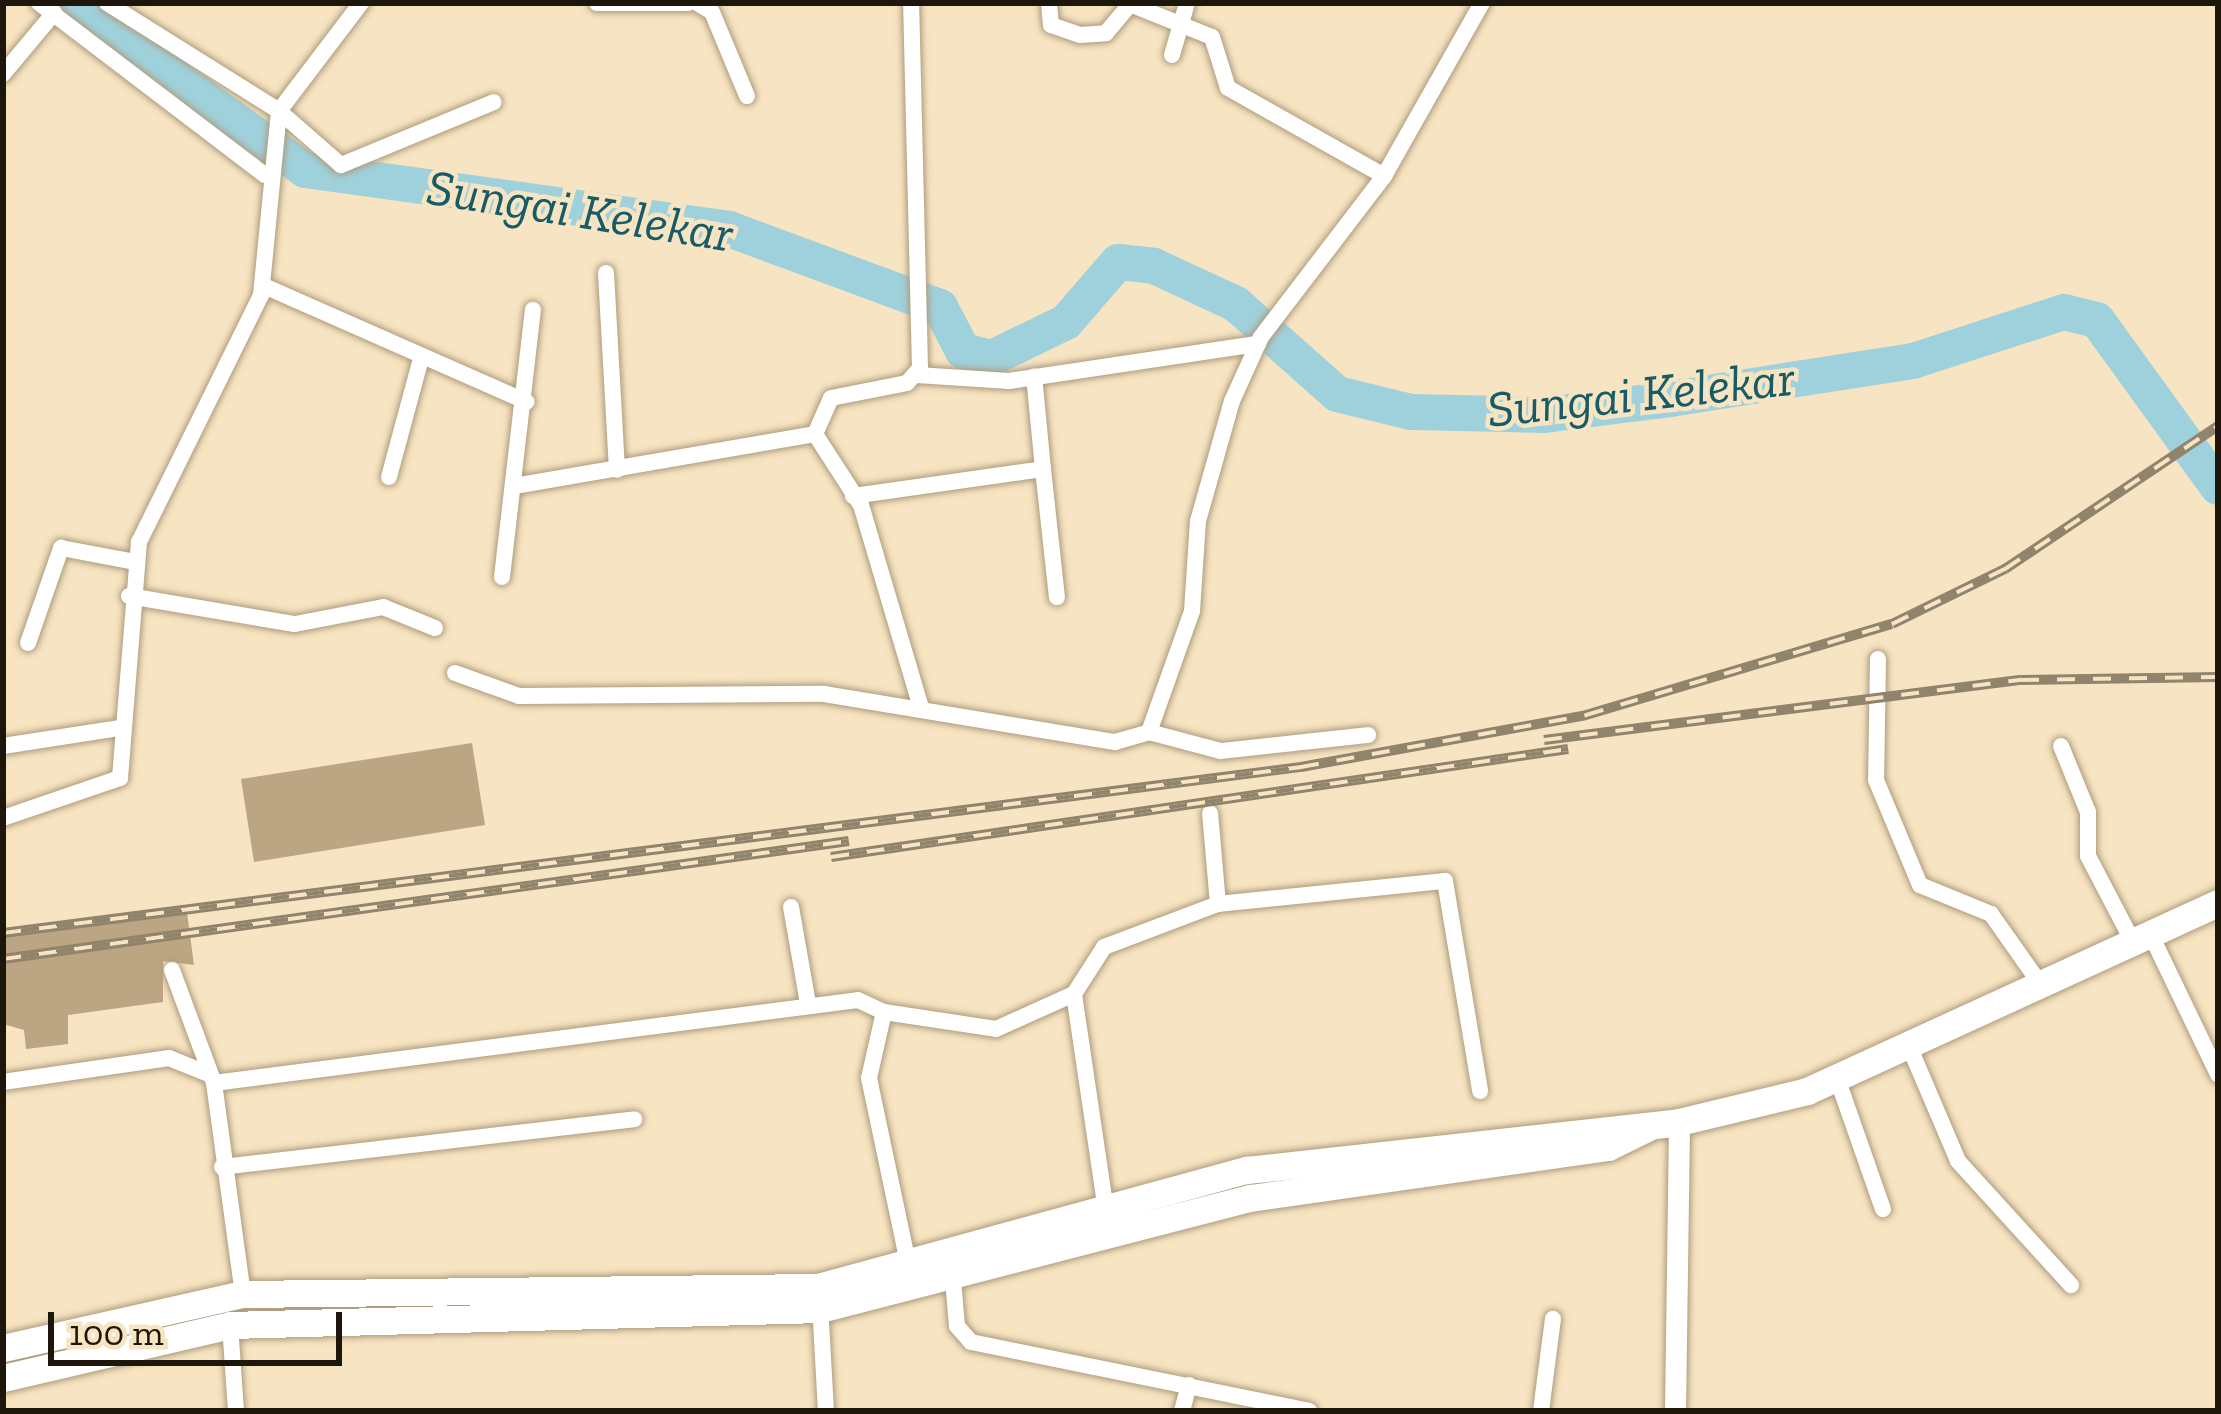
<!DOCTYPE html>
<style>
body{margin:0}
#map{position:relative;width:2221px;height:1414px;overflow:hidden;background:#f7e4c2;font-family:"Zilla Slab",serif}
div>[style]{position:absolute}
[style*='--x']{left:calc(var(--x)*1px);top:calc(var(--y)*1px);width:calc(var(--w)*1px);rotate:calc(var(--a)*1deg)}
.river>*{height:36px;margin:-18px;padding:0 18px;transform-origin:18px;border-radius:18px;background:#9fd1dc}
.building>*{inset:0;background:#bba582}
.roads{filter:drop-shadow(0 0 3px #ae9c7d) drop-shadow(0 0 3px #ae9c7d)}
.minor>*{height:16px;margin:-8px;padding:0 8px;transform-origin:8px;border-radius:8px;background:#fff}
.tertiary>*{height:21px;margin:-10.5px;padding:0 10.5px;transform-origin:10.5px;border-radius:10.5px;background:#fff}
.primary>*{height:27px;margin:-13.5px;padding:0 13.5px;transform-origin:13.5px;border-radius:13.5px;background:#fff}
.rail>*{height:10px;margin-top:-5px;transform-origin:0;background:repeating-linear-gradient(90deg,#f7e4c2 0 18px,#91846c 0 36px);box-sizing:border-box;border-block:3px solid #91846c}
span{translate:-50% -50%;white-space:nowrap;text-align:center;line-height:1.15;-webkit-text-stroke:9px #f7e4c2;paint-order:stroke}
.water-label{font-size:51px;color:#175b67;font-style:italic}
.frame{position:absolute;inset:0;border:6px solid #1d170b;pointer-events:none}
.scale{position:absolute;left:48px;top:1312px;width:294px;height:54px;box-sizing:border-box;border:6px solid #1d170b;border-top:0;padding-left:15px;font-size:36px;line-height:42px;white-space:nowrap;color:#1d170b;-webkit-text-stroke:9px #f7e4c2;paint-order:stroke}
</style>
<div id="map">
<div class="river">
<div style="--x:71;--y:3;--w:287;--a:35.5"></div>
<div style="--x:305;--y:170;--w:428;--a:7.9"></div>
<div style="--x:729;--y:229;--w:225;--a:20.3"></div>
<div style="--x:940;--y:307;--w:50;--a:62.4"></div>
<div style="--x:963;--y:351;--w:30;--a:14"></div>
<div style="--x:992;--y:358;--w:82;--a:-25.9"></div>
<div style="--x:1066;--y:322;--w:79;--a:-49.1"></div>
<div style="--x:1118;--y:262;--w:36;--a:6"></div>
<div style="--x:1154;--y:266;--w:90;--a:24.9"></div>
<div style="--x:1236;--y:304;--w:135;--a:41.7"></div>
<div style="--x:1337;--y:394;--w:76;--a:13.7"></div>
<div style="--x:1411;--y:412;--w:133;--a:1.3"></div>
<div style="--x:1544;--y:415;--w:127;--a:-7.2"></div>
<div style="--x:1670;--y:399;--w:246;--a:-8.9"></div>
<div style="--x:1913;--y:361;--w:159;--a:-18"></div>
<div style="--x:2064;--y:312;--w:34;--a:14"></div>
<div style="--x:2097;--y:320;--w:206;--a:54.1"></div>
</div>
<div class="building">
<div style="clip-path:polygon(472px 743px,485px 825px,254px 862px,241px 779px)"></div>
<div style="clip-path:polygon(186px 905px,194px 965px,163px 961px,163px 1002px,68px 1015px,68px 1044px,26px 1049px,24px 1030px,3px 1024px,3px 929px)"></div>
</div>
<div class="roads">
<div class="minor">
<div style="--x:39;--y:3;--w:284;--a:37.3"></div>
<div style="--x:107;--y:3;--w:203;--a:32.1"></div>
<div style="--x:279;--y:111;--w:82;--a:41.1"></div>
<div style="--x:341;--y:165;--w:165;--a:-22.4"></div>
<div style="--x:597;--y:3;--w:91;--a:0"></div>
<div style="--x:697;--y:3;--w:17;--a:31"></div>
<div style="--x:712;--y:12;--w:91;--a:67.4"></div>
<div style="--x:1049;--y:3;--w:22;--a:85"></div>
<div style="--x:1051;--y:25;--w:31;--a:19"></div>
<div style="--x:1080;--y:35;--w:26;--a:-4"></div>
<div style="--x:1106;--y:33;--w:38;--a:-50"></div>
<div style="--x:1130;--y:4;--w:88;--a:21.9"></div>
<div style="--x:1212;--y:37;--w:53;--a:72.6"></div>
<div style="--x:1228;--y:88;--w:179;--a:29.4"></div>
<div style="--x:1172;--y:55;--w:54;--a:-73.9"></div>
<div style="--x:3;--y:74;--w:80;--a:-50.1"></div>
<div style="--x:606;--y:273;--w:197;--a:86.8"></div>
<div style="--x:264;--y:286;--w:287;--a:23.8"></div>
<div style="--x:917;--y:375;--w:92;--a:3.7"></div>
<div style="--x:1009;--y:381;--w:252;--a:-8.5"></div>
<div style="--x:815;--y:434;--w:39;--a:-66"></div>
<div style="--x:831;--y:398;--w:77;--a:-11.2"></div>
<div style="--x:907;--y:383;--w:20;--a:-49"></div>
<div style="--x:920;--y:368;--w:365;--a:-91.4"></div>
<div style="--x:1043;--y:469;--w:129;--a:83.8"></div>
<div style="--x:389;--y:477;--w:123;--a:-74.9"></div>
<div style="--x:520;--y:485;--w:299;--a:-9.8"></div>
<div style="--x:815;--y:434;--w:85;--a:57.1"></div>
<div style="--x:861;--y:505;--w:212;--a:73.5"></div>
<div style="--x:853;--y:496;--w:192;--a:-8.1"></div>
<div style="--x:1043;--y:469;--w:93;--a:-95.5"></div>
<div style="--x:502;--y:577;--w:269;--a:-83.4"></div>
<div style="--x:129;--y:596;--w:168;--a:9.6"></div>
<div style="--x:295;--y:624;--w:90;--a:-10.9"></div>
<div style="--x:383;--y:607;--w:56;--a:22"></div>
<div style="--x:28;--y:643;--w:101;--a:-70.8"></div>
<div style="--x:61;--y:548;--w:75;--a:10.7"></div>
<div style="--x:1878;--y:659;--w:121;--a:90.9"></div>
<div style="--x:1876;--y:780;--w:114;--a:67.3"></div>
<div style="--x:1920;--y:885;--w:77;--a:22.2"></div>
<div style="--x:1991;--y:914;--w:83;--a:54.8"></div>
<div style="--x:455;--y:673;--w:68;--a:19.8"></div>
<div style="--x:519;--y:696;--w:305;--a:-0.4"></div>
<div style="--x:824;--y:694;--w:295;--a:9.4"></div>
<div style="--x:1115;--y:742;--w:35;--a:-16"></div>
<div style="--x:1149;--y:732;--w:128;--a:-70.4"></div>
<div style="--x:1192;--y:611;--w:90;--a:-86.2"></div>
<div style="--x:1198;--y:521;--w:125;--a:-74.2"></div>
<div style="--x:1232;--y:401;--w:70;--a:-65.6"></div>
<div style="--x:1261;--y:337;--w:203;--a:-52.6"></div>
<div style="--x:1384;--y:176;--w:199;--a:-60.5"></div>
<div style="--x:1149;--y:732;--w:74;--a:14.8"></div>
<div style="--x:1221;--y:751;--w:148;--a:-6.2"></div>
<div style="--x:3;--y:746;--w:117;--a:-8.8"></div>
<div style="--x:2061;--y:746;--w:71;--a:67.8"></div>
<div style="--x:2088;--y:812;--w:44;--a:90"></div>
<div style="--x:2088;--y:856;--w:95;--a:62.4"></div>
<div style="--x:3;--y:818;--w:124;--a:-18.9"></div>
<div style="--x:120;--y:778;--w:237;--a:-85.4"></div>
<div style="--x:139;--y:542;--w:275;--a:-63.7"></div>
<div style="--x:261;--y:295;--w:185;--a:-84.4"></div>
<div style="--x:279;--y:111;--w:136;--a:-52.8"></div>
<div style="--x:1218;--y:904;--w:228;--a:-5.8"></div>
<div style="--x:1445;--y:881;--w:213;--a:80.5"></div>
<div style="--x:791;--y:907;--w:97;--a:80"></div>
<div style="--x:2150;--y:933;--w:157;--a:64.3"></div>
<div style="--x:172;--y:970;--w:121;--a:69.6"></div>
<div style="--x:214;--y:1083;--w:213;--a:82.2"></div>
<div style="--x:1074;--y:994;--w:220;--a:81.6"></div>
<div style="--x:884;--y:1012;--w:113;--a:8.6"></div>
<div style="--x:996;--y:1029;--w:85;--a:-24.2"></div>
<div style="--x:1074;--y:994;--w:56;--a:-57.4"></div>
<div style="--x:1104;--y:947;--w:122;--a:-20.7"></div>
<div style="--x:1218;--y:904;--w:91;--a:-95"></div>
<div style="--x:1909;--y:1046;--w:125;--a:66.9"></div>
<div style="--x:1958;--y:1161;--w:168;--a:47.7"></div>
<div style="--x:1837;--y:1078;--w:139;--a:70.7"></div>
<div style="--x:3;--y:1082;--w:168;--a:-8.2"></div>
<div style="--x:169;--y:1058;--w:45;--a:22"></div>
<div style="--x:214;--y:1083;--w:649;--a:-7.34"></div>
<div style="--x:858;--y:1000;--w:29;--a:25"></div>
<div style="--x:884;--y:1012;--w:68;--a:102.8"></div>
<div style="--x:869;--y:1078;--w:194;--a:78.1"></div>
<div style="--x:222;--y:1167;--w:415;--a:-6.6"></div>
<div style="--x:952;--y:1268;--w:58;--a:85.1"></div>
<div style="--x:957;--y:1326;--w:21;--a:49"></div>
<div style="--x:971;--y:1342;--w:345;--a:11.5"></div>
<div style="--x:820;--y:1304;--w:107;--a:86.8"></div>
<div style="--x:230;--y:1325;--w:86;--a:86"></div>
<div style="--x:1182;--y:1411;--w:27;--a:-75"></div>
<div style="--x:1541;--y:1411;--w:93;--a:-82.6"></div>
</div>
<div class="tertiary">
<div style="--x:1675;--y:1411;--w:289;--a:-89.2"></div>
</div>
<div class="primary">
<div style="--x:3;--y:1348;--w:246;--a:-12.7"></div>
<div style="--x:243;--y:1294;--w:575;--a:-0.7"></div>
<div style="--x:818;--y:1287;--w:445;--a:-15.3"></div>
<div style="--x:1247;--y:1170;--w:435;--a:-6.3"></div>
<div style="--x:1679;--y:1122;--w:132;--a:-13.6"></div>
<div style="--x:1807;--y:1091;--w:452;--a:-24.6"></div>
<div style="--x:3;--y:1378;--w:233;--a:-13.1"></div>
<div style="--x:230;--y:1325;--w:590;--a:-1.55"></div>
<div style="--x:820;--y:1309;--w:444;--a:-14.5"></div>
<div style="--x:1250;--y:1198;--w:362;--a:-8.1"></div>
<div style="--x:1608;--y:1147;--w:48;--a:-26"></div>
</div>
</div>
<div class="rail">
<div style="--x:1544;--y:740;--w:481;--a:-7.2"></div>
<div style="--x:2021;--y:680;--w:197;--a:-0.9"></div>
<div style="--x:831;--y:857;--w:745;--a:-8.34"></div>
<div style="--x:3;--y:933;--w:1309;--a:-7.29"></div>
<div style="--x:1301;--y:767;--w:290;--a:-10.3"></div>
<div style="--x:1586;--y:715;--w:319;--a:-16.6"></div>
<div style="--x:1892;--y:624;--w:126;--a:-26"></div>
<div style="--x:2005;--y:569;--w:257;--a:-33.9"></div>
<div style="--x:3;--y:959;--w:854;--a:-7.94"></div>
</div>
<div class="water-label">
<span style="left:580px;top:211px;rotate:9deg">Sungai Kelekar</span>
<span style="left:1641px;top:394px;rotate:-6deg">Sungai Kelekar</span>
</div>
<div class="frame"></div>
<div class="scale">100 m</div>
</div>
